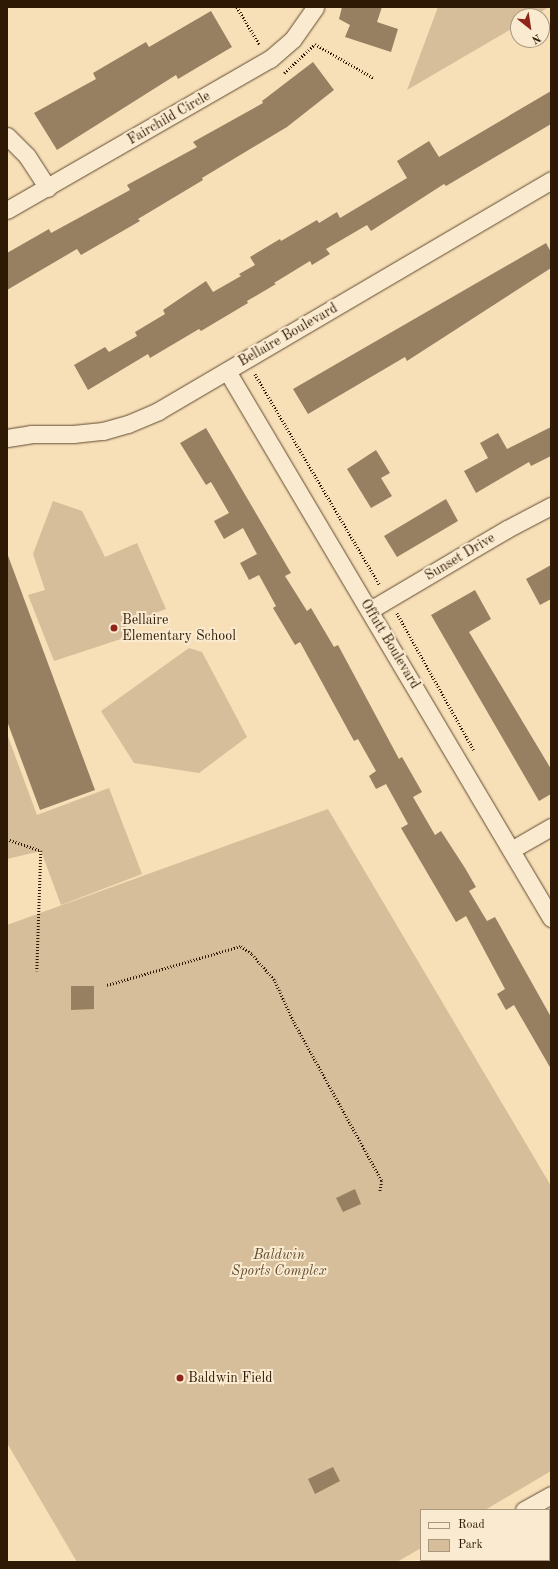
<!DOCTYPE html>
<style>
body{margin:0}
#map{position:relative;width:558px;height:1569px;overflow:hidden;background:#f7dfb7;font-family:"Old Standard TT",serif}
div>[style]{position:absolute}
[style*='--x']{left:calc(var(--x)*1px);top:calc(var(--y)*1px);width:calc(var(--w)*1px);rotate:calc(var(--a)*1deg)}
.green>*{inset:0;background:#d5be99}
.building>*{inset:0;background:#978061}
.path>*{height:2.5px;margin-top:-1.25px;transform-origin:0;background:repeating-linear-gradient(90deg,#2e1a04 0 1px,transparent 0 3px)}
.roads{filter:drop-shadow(0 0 1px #604b31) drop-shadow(0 0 1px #604b31)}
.minor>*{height:17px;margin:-8.5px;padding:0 8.5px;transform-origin:8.5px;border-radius:8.5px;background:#faead0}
.dots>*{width:11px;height:11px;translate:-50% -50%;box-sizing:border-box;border:2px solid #faead0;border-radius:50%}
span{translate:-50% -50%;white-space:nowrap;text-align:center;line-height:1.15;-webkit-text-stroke:4px #faead0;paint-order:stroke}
.street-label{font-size:14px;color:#2e1a04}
.poi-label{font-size:14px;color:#2e1a04}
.left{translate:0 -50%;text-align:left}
.park-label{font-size:14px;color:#604b31;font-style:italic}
.frame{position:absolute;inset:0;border:8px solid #2e1a04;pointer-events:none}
.legend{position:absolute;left:420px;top:1509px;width:130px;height:52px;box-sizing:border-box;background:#faead0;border:1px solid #a8977e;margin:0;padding:5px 7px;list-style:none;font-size:12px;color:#2e1a04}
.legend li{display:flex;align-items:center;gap:8px;height:20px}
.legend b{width:20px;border:1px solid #a8977e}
.north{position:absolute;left:510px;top:8px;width:40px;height:40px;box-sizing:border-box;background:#faead0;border:1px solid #a8977e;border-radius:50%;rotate:150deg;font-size:11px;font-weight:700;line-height:16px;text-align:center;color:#2e1a04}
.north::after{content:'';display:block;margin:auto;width:14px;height:18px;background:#8f2418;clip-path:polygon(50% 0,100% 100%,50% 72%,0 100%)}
</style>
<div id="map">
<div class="green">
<div style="clip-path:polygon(438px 7px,549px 7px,534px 16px,518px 16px,518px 25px,407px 90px)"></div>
<div style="clip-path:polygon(53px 501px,82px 511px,105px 557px,137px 543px,166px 609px,126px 624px,124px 638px,54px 661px,28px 595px,45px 590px,33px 554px)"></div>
<div style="clip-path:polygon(189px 648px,202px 652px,247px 737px,199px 773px,134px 763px,101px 711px)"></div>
<div style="clip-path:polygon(7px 734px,37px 815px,109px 788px,142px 874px,61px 905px,41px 851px,7px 859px)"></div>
<div style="clip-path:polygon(328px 809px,551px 1186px,551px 1471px,485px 1510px,421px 1510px,421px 1548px,397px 1562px,77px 1562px,7px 1443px,7px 925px)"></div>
</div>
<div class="building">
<div style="clip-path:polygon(342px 7px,382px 7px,377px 22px,398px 29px,391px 52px,345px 37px,350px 25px,339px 19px)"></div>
<div style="clip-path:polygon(211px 11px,232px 47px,178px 79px,176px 75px,57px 150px,34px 113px,96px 79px,93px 73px,146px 42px,149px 47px)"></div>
<div style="clip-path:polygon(313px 62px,334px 90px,287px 127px,202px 178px,203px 180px,138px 219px,140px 221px,81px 255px,77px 249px,7px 290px,7px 253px,49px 229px,51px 233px,130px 190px,127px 185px,197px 147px,193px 142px,263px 103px,262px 101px)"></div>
<div style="clip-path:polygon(551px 91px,551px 124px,446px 186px,444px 184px,371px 231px,367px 225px,326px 249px,330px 254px,312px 265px,310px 261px,274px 283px,276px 284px,247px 301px,248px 303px,201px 331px,199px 329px,150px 358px,148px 354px,88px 390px,74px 365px,105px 347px,109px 352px,137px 336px,135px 332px,165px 314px,163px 310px,206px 281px,213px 292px,241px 276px,239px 274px,255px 265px,250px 257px,280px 239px,281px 241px,317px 220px,319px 223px,337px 212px,340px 218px,407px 178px,397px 161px,429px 141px,439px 157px)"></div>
<div style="clip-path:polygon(546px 243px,551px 252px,551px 268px,407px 361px,405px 357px,308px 414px,293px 389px)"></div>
<div style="clip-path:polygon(551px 427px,551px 456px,531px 466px,529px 462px,476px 493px,464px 471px,488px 458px,480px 443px,498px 433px,507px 449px)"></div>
<div style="clip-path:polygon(206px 428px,291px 573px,285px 576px,307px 611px,311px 608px,334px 647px,338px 645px,399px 759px,402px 757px,422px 792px,413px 797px,435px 835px,441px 831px,465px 868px,476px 887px,469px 891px,487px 921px,495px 917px,551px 1017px,551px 1069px,514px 1005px,506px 1010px,497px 994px,505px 989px,466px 916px,456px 922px,401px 828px,408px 824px,386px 784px,376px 789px,369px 776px,376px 771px,358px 739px,354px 741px,300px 642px,295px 645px,273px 608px,276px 606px,259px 575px,249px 580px,240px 563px,257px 554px,243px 528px,224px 539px,214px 521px,229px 513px,211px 482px,206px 485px,180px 443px)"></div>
<div style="clip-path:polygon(376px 450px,390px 473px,381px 478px,392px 496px,371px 508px,347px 469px)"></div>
<div style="clip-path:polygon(446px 499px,458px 521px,397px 557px,384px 536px)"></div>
<div style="clip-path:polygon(7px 553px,95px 790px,40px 810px,7px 721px)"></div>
<div style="clip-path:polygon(551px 565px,551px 599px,540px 605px,526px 579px)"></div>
<div style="clip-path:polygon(475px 590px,491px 619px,469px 632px,551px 769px,551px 794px,539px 801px,431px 615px)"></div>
<div style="clip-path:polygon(71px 986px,94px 986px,94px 1009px,71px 1010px)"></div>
<div style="clip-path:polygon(355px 1189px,361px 1204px,343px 1212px,336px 1198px)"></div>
<div style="clip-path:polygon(333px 1467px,340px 1481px,315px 1494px,308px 1479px)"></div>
</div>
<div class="path">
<div style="--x:237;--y:7;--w:44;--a:58.8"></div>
<div style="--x:284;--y:73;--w:42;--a:-43.1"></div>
<div style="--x:315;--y:44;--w:68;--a:30"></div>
<div style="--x:255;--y:374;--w:245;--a:59.4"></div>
<div style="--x:397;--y:613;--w:157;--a:60.7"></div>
<div style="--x:7;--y:839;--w:36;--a:19"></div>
<div style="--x:41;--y:851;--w:120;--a:91.9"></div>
<div style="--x:107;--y:985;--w:140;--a:-16.2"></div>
<div style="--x:241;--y:946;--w:14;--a:36"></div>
<div style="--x:252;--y:954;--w:33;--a:49"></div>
<div style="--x:274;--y:979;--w:47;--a:65.1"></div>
<div style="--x:294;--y:1022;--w:182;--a:61"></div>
<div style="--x:382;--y:1181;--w:10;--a:101"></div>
</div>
<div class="roads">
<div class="minor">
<div style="--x:7;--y:136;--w:28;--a:45"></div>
<div style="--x:27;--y:156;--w:38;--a:57"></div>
<div style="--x:7;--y:210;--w:303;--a:-29.9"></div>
<div style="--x:270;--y:59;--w:30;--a:-41"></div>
<div style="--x:293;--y:39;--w:39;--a:-55"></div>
<div style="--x:227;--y:371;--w:636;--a:59.36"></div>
<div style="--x:7;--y:438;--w:24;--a:-9"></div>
<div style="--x:31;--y:434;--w:42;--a:0"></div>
<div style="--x:73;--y:434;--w:30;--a:-6"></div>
<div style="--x:103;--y:431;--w:26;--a:-16"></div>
<div style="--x:128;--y:424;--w:33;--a:-23"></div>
<div style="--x:158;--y:411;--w:456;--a:-30.4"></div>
<div style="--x:370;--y:610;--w:159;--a:-30.6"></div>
<div style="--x:507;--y:529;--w:50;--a:-27.6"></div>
<div style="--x:511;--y:850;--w:46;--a:-29.9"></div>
<div style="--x:524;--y:1510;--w:31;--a:-29"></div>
<div style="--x:434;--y:1562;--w:4;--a:-34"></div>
</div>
</div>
<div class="dots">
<div style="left:114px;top:628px;background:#8f2418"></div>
<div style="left:180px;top:1378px;background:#8f2418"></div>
</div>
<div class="street-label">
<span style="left:169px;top:118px;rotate:-30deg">Fairchild Circle</span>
<span style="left:288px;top:335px;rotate:-30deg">Bellaire Boulevard</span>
<span style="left:460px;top:557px;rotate:-31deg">Sunset Drive</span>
<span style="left:390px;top:644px;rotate:59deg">Offutt Boulevard</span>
</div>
<div class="poi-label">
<span class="left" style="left:122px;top:628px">Bellaire<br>Elementary School</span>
<span class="left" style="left:188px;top:1378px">Baldwin Field</span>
</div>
<div class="park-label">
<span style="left:279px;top:1263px">Baldwin<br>Sports Complex</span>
</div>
<div class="frame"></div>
<ul class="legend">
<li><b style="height:5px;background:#faead0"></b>Road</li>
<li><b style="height:11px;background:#d5be99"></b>Park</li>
</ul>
<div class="north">N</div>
</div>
